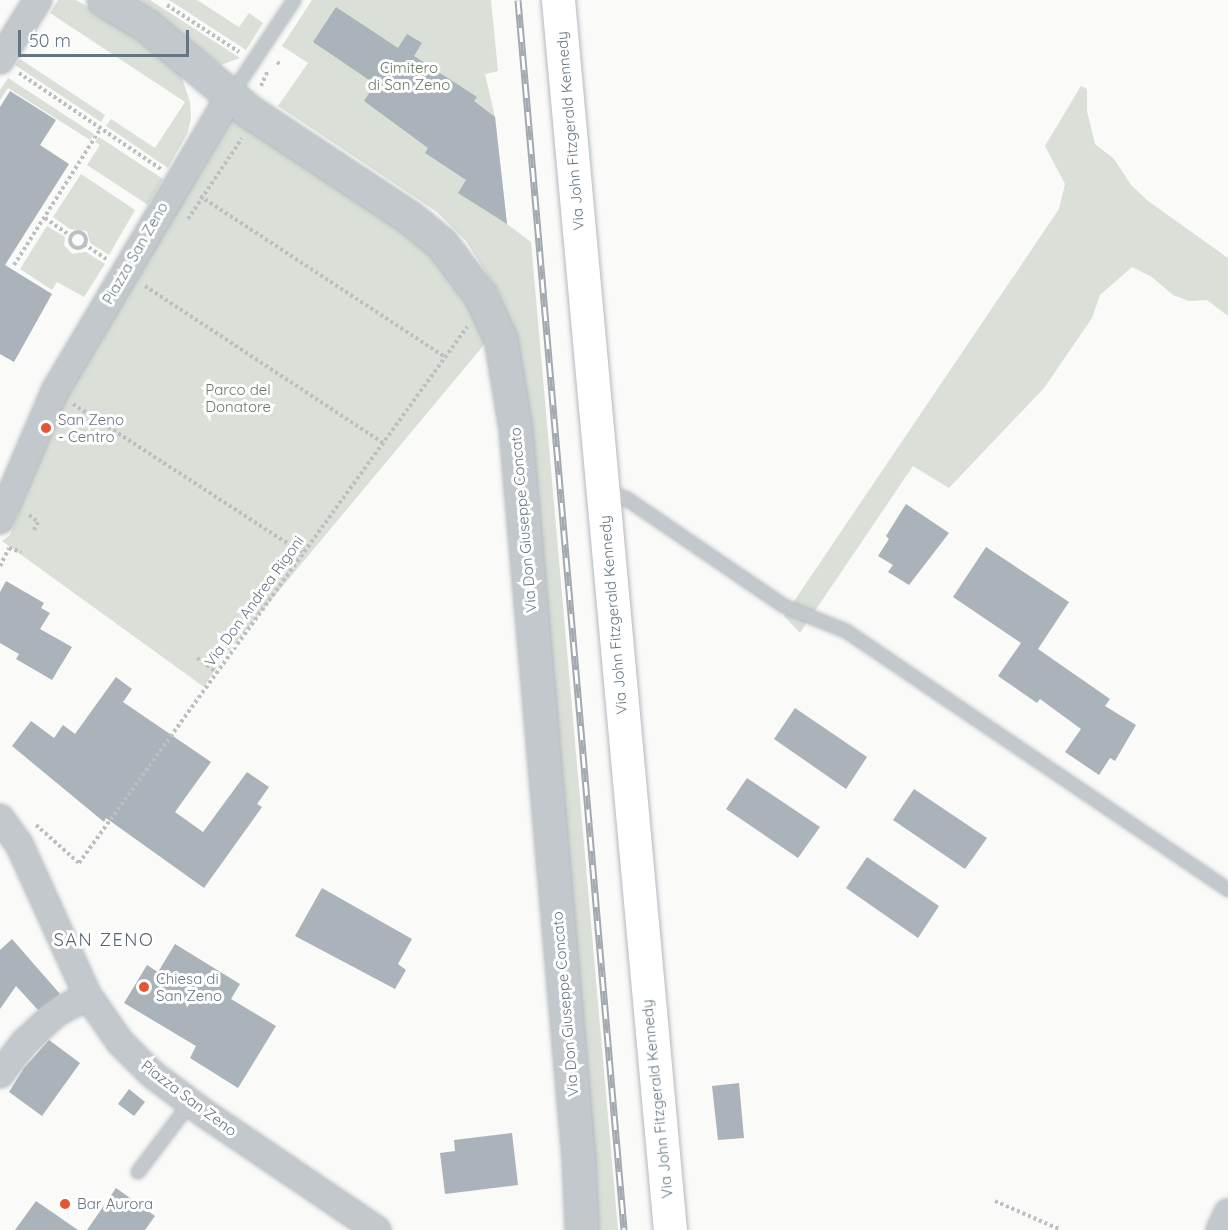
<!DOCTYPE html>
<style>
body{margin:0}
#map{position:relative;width:1228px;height:1230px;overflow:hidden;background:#fafaf8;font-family:Quicksand,sans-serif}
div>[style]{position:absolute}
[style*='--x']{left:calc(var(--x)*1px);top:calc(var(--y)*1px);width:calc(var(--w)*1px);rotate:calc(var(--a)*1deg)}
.green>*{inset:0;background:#dadfd7}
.building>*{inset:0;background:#aab3b9}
.path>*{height:4px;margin-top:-2px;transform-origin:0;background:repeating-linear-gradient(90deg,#bbbfc2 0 3px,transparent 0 6px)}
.path>.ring{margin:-2px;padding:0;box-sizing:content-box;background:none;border:4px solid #bbbfc2;border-radius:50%}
.roads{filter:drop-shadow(0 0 2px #b3babf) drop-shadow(0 0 2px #b3babf)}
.service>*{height:12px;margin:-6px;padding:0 6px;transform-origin:6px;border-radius:6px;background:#c3c8cc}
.minor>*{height:26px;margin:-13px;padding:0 13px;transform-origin:13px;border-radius:13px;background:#c3c8cc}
.tertiary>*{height:32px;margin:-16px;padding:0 16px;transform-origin:16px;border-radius:16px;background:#c3c8cc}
.secondary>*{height:33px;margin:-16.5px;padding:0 16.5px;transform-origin:16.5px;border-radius:16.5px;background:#fff}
.rail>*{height:7px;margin-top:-3.5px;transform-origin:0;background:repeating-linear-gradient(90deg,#fff 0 14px,#a2aab0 0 28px);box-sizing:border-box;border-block:2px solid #a2aab0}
.dots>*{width:16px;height:16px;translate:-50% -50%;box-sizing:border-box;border:3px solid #fff;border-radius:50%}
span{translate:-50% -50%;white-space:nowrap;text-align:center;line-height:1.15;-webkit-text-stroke:6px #fff;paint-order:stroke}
.park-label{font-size:15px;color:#687a64}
.street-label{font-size:15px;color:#657683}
.poi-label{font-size:15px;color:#657683}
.left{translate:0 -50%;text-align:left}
.quarter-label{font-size:18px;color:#57646e;letter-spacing:1.5px}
.scale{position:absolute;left:18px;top:30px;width:171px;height:27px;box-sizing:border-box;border:3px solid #657683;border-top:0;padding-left:8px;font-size:18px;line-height:21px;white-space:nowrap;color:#657683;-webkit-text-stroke:4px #fff;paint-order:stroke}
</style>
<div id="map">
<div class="green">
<div style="clip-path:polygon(58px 0,76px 0,117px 23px,148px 43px,181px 75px,190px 102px,191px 119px,187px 134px,168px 168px,106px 126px,111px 119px,155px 148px,185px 102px,50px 13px)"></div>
<div style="clip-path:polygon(128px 0,150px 0,240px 58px,221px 65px)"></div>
<div style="clip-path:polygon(169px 0,197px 0,239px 27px,249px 13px,263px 23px,246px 50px)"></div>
<div style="clip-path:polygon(312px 0,491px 0,498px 71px,485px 74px,495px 117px,507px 224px,531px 242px,618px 1230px,593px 1230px,515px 345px,498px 292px,466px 241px,437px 212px,278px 106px,308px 63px,282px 46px)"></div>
<div style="clip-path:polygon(20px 59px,105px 115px,101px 122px,15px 65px)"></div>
<div style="clip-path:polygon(8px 78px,94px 134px,90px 140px,8px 88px,0 100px,0 90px)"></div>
<div style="clip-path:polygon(1081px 86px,1087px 89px,1087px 111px,1095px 144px,1114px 159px,1131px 185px,1148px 201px,1228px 258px,1228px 316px,1207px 300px,1189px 301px,1173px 295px,1152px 277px,1132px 267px,1100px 295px,1092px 318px,1044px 388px,949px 488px,913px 466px,800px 633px,784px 616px,1059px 209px,1065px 184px,1045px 146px)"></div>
<div style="clip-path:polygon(237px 118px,409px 230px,447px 264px,488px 340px,222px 659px,204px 687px,2px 541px,10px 535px,18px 514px,13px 510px,63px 391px,228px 120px)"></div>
<div style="clip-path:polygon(99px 137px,163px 179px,148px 205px,87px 165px,100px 145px,95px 142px)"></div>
<div style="clip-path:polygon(81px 174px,135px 210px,109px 255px,90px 243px,87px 231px,70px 229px,53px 217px)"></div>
<div style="clip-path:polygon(47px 226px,65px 237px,64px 245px,72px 254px,86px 252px,105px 264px,84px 297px,57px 282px,52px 290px,20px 269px)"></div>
</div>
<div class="building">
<div style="clip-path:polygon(336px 7px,398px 48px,407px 34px,422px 43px,414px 56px,477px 97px,474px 101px,495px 117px,507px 224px,458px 193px,466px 180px,425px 153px,428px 148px,364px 101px,375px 84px,313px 42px)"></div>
<div style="clip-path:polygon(10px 91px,56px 120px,40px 145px,69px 164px,5px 265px,52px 294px,14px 362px,0 354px,0 107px)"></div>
<div style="clip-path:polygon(906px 504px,949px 533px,909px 585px,888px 572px,893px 565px,878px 556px,889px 539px,886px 536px)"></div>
<div style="clip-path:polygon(986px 547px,1069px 602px,1038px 649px,1110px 699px,1105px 706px,1136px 725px,1115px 761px,1110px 758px,1099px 775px,1065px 752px,1081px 729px,1040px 699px,1037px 703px,998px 676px,1021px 643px,953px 597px)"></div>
<div style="clip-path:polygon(6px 581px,44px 603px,41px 608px,50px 613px,40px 629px,72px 647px,52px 680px,16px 659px,19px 654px,0 643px,0 592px)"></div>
<div style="clip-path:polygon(116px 677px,132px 689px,123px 702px,211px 762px,175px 812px,203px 832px,247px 772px,269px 787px,257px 804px,262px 807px,204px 888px,106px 818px,104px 822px,12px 746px,31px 721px,54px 738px,63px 725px,75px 734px)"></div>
<div style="clip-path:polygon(795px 708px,867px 757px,846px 789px,774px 739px)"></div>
<div style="clip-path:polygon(747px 778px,820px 827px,798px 858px,726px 809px)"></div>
<div style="clip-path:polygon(914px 789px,987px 838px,965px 869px,893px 820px)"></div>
<div style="clip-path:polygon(867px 857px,939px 906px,918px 938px,846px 888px)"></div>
<div style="clip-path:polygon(322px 888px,412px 939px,398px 964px,406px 970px,395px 989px,295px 936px)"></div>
<div style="clip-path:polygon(12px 939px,60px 994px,38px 1010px,16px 986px,0 1009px,0 950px)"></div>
<div style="clip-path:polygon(175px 944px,240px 984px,231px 999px,276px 1026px,238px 1088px,190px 1058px,196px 1046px,124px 1003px,147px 965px,158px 972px)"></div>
<div style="clip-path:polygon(49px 1040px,80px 1063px,42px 1116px,9px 1092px,24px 1068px)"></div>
<div style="clip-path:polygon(739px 1083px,744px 1138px,718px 1140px,712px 1086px)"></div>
<div style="clip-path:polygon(129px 1089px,145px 1102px,134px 1116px,118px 1104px)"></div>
<div style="clip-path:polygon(512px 1133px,518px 1185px,445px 1194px,440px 1153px,455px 1151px,454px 1140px)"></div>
<div style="clip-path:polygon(116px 1188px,155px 1216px,145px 1230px,87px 1230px)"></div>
<div style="clip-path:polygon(36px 1201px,78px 1230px,15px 1230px)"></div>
</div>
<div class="path">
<div style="--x:167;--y:5;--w:86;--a:33.1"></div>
<div style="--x:277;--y:62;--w:6;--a:39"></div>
<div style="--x:19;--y:73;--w:173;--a:34.1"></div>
<div style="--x:261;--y:86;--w:17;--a:-66"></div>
<div style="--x:200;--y:196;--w:293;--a:33.3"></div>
<div style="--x:45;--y:218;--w:32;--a:35"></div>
<div style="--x:188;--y:219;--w:97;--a:-56.3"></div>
<div class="ring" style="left:70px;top:232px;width:12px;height:12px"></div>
<div style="--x:84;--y:244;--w:27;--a:34"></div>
<div style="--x:14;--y:265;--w:162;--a:-57.6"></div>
<div style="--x:145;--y:286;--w:285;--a:33.4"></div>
<div style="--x:73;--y:404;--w:275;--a:33"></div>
<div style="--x:29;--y:515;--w:11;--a:38"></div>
<div style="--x:38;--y:522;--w:9;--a:117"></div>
<div style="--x:0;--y:566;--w:20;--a:-63"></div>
<div style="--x:9;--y:548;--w:13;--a:18"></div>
<div style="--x:197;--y:658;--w:24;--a:36"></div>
<div style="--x:36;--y:825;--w:57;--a:41.5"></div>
<div style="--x:79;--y:863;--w:662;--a:-54.1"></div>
<div style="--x:995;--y:1201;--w:72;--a:23.7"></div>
</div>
<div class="roads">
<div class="service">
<div style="--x:231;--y:95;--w:114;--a:-56.4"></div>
<div style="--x:605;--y:490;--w:24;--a:22"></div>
<div style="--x:627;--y:499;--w:190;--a:34.3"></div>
<div style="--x:784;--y:606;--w:67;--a:22"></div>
<div style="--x:846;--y:631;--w:462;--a:34.1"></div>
<div style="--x:138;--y:1172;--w:86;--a:-53"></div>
</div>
<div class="minor">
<div style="--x:0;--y:60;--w:71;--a:-57.7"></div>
<div style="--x:0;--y:520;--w:140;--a:-66.9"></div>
<div style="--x:55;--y:391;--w:344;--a:-59.3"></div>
<div style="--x:0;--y:818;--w:32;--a:54"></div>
<div style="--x:19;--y:844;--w:167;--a:65.6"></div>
<div style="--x:88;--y:996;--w:56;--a:55.2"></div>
<div style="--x:120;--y:1042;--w:45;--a:45"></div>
<div style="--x:152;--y:1074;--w:65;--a:36.9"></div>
<div style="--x:204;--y:1113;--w:209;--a:34.1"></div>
<div style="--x:0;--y:1074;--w:39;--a:-52"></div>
<div style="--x:24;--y:1043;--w:44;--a:-43.2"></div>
<div style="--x:56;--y:1013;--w:36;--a:-28"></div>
<div style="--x:1220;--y:1230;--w:19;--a:-65"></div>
</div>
<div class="tertiary">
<div style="--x:104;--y:0;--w:50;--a:31.2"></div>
<div style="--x:147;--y:26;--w:134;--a:39.9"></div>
<div style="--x:250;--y:112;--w:192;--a:33.5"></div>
<div style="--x:410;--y:218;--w:41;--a:39.1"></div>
<div style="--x:442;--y:244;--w:65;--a:53.1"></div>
<div style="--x:481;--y:296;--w:47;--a:65.1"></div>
<div style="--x:501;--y:339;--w:92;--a:80.6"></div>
<div style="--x:516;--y:430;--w:733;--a:85.07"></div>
<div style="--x:579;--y:1160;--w:70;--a:87.5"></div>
</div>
<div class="secondary">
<div style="--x:558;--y:0;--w:1235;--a:84.8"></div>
</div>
</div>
<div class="rail">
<div style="--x:518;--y:0;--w:1235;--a:85.07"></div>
</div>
<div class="dots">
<div style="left:46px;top:428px;background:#e4572e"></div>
<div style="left:144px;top:987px;background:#e4572e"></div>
<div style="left:65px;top:1204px;background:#e4572e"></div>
</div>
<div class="park-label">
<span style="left:409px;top:76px">Cimitero<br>di San Zeno</span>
<span style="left:238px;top:398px">Parco del<br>Donatore</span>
</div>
<div class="street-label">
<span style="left:570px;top:131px;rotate:-95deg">Via John Fitzgerald Kennedy</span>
<span style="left:135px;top:253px;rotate:-60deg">Piazza San Zeno</span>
<span style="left:523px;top:520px;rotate:-95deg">Via Don Giuseppe Concato</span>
<span style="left:254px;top:601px;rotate:-54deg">Via Don Andrea Rigoni</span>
<span style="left:613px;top:615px;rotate:-95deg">Via John Fitzgerald Kennedy</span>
<span style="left:565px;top:1004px;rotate:-95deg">Via Don Giuseppe Concato</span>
<span style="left:189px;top:1098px;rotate:37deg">Piazza San Zeno</span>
<span style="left:657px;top:1099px;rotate:-96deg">Via John Fitzgerald Kennedy</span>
</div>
<div class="poi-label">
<span class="left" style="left:58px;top:428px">San Zeno<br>- Centro</span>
<span class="left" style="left:156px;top:987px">Chiesa di<br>San Zeno</span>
<span class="left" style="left:77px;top:1204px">Bar Aurora</span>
</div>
<div class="quarter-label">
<span style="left:104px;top:940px">SAN ZENO</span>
</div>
<div class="scale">50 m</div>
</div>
